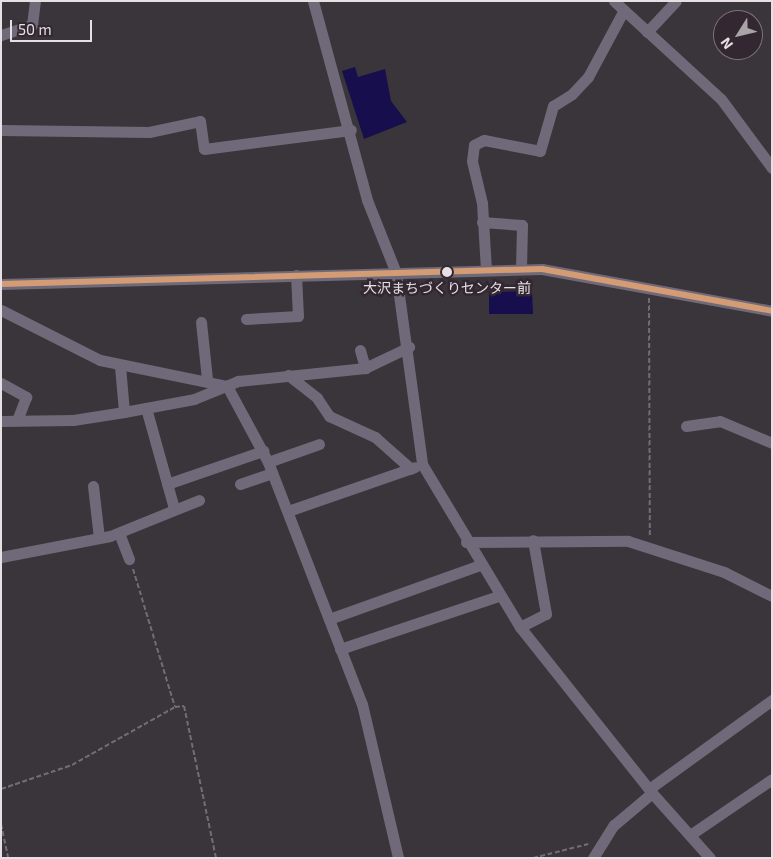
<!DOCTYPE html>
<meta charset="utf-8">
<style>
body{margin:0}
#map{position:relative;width:773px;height:859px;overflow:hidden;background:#3a353a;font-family:"Exo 2","Noto Sans JP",sans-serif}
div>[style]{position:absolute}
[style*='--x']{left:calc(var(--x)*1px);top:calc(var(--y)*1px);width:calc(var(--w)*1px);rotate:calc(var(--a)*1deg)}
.water>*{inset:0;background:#170e4d}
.path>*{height:2px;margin-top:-1px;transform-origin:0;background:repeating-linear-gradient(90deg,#726c77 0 5px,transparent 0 7.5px)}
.minor>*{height:11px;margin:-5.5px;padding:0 5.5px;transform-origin:5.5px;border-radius:5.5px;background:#706979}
.bus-1>*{height:6px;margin:-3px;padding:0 3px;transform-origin:3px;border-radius:3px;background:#d39c74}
.dots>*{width:14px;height:14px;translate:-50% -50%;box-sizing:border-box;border:2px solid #332831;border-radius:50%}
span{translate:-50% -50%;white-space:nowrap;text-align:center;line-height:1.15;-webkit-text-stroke:5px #332831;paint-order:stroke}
.bus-label{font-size:14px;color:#e6dfe4}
.frame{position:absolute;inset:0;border:2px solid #e6dfe4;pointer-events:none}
.north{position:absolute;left:713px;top:10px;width:50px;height:50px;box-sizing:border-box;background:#332831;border:1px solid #7b7179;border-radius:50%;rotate:234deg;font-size:14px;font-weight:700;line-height:20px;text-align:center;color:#e6dfe4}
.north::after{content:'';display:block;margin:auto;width:18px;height:22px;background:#aaa4a8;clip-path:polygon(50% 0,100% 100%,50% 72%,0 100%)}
.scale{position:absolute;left:10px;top:20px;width:82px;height:22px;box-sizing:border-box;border:2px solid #e6dfe4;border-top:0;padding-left:6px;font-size:15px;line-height:18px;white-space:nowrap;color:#e6dfe4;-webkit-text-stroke:4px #332831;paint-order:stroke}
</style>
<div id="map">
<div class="water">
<div style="clip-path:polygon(355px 67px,358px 77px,385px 69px,391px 101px,407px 122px,364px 139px,342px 71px)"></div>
<div style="clip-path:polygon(532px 291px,533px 314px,489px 314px,489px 292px)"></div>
</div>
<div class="path">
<div style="--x:649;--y:298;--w:238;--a:89.8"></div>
<div style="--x:133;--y:569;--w:144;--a:73.1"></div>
<div style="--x:175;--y:707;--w:9;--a:-6"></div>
<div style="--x:184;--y:706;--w:155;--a:78.1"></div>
<div style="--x:1;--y:789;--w:75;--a:-18.7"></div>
<div style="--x:72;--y:765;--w:118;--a:-29.4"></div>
<div style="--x:1;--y:824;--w:35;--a:78"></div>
<div style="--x:533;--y:858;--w:57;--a:-14.3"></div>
</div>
<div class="minor">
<div style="--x:313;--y:1;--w:206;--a:74.8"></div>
<div style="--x:367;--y:200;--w:79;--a:68.3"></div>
<div style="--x:396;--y:273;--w:193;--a:82.2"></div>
<div style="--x:422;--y:464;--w:190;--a:59"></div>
<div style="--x:520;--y:627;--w:212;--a:51.5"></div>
<div style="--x:652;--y:793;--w:87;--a:48.3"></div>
<div style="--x:614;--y:1;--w:145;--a:42.5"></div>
<div style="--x:721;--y:99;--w:86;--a:53.5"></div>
<div style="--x:647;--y:32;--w:42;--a:-46.9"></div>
<div style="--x:1;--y:35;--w:33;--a:-18"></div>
<div style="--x:32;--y:25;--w:24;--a:-83"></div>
<div style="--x:1;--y:130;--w:148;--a:0.8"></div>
<div style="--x:149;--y:132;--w:52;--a:-12.2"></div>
<div style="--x:200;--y:121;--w:28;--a:82"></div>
<div style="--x:204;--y:149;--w:148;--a:-7.4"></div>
<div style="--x:482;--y:222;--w:40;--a:4.3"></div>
<div style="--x:522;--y:225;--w:44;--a:91.3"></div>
<div style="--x:486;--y:270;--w:67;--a:-93.4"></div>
<div style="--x:482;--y:203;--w:43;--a:-103.4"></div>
<div style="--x:472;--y:161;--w:16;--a:-83"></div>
<div style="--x:474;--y:145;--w:11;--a:-27"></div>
<div style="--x:484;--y:140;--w:57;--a:11.1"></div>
<div style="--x:540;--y:151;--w:47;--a:-73.9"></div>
<div style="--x:553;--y:106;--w:22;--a:-32"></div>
<div style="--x:572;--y:94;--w:23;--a:-47"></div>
<div style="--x:588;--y:77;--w:76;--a:-61.8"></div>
<div style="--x:1;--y:284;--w:541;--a:-1.59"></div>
<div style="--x:542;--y:269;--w:234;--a:10.3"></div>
<div style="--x:1;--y:310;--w:111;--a:26.8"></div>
<div style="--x:100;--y:360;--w:130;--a:11.6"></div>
<div style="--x:227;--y:386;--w:86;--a:61.7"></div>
<div style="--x:268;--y:462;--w:260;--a:68.8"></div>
<div style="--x:362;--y:704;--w:158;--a:76.8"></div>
<div style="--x:246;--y:319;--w:52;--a:-3.3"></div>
<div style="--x:298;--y:316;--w:41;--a:-92.8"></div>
<div style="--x:201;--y:322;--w:57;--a:84"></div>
<div style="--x:360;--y:350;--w:19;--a:74"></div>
<div style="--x:120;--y:366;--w:46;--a:85"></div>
<div style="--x:288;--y:375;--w:37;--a:38"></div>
<div style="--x:317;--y:398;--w:22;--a:56"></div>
<div style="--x:329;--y:416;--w:51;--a:24.5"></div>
<div style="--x:375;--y:437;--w:48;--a:41.6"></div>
<div style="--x:1;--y:383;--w:29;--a:29"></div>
<div style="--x:26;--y:397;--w:25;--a:111"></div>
<div style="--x:146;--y:408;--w:104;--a:74.4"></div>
<div style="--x:1;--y:421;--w:72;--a:-0.8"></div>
<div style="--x:73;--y:420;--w:52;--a:-8.9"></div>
<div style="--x:124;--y:412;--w:71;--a:-10.5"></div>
<div style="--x:194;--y:399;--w:48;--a:-22.2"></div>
<div style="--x:238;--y:381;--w:128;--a:-5.8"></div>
<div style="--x:365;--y:368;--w:49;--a:-25.5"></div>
<div style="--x:686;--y:426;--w:34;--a:-8"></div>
<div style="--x:720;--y:421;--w:56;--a:22.9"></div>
<div style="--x:268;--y:462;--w:54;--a:-19.4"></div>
<div style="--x:167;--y:484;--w:102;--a:-19"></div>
<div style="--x:240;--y:484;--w:34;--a:-19"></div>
<div style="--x:93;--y:486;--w:52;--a:83.4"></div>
<div style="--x:288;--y:511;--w:134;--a:-19.1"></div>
<div style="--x:119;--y:533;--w:28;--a:69"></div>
<div style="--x:466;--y:542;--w:162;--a:-0.4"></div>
<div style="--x:628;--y:541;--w:101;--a:17.9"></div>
<div style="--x:724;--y:572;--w:54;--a:26.6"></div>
<div style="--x:1;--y:557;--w:111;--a:-10.9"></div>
<div style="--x:110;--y:536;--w:96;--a:-22"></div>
<div style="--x:329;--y:619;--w:160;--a:-19.7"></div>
<div style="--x:520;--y:627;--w:29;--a:-27"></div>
<div style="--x:546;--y:614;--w:75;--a:-100"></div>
<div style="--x:340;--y:649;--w:167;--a:-18.5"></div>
<div style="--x:649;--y:789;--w:152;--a:-35.9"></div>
<div style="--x:690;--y:835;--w:99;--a:-34.3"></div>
<div style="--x:593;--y:858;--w:39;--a:-58"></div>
<div style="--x:614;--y:825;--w:50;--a:-40.1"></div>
</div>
<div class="bus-1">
<div style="--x:1;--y:284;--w:541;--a:-1.59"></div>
<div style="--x:542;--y:269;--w:234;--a:10.3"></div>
</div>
<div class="dots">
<div style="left:447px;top:272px;background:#e6dfe4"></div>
</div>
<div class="bus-label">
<span style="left:447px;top:288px">大沢まちづくりセンター前</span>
</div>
<div class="frame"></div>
<div class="north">N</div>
<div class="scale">50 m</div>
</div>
